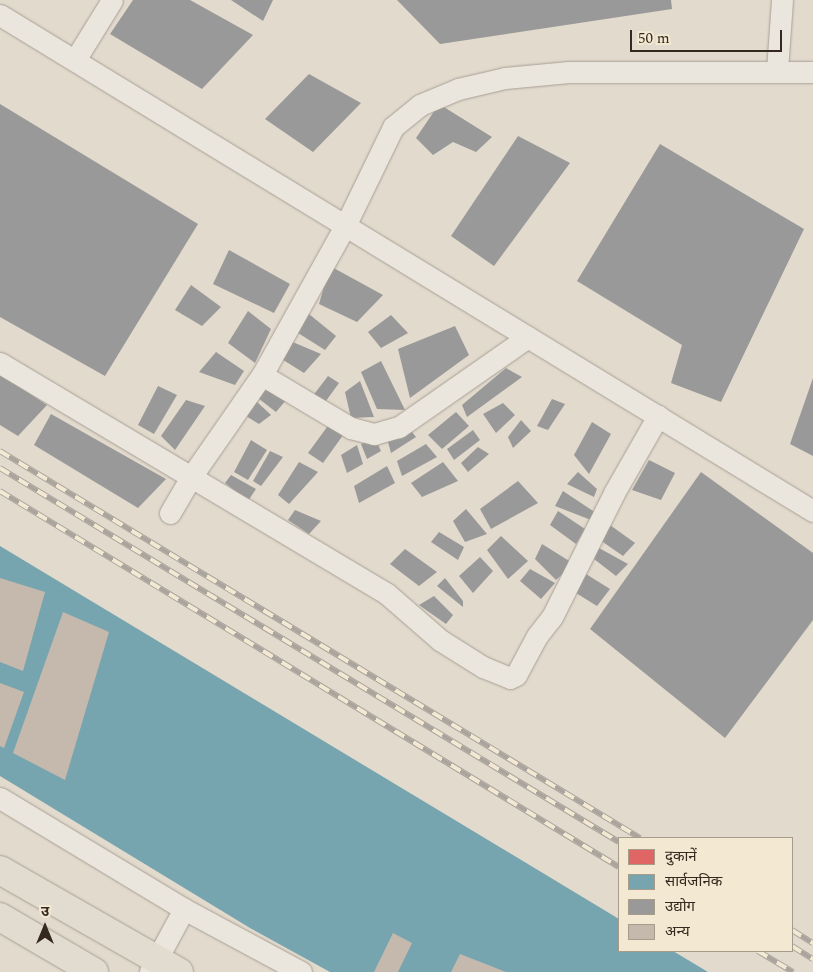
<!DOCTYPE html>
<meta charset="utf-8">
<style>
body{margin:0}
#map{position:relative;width:813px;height:972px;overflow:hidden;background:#e2dacc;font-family:Spectral,"Noto Sans Devanagari",serif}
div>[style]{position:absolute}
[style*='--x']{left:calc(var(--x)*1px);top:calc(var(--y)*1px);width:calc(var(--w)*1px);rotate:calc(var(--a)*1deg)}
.shops>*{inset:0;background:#e06666}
.public>*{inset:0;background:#76a5af}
.industry>*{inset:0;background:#999}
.building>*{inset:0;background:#c5b8ad}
.roads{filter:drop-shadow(0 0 1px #a79f95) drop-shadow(0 0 1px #a79f95)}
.street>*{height:21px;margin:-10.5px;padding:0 10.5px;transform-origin:10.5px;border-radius:10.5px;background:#eae6de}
.primary>*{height:28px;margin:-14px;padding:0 14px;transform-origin:14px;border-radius:14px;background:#e2dbcf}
.rail>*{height:5.5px;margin-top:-2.75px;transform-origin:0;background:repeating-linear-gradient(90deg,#f3e8d2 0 11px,#aaa49d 0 22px);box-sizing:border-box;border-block:1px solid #aaa49d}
span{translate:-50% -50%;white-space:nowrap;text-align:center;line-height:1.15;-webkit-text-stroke:5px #f3e8d2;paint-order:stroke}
.legend{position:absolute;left:618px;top:837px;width:175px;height:115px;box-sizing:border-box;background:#f3e8d2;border:1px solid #a79b8a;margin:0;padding:6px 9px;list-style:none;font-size:15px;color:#35281e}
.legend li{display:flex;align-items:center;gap:10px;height:25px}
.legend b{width:25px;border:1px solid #a79b8a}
.north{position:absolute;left:20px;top:902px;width:50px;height:50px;-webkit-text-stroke:4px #f3e8d2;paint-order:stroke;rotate:0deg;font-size:14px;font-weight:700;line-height:20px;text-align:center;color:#35281e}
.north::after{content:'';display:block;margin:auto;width:18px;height:22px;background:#35281e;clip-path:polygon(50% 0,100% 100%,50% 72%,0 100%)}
.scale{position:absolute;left:630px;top:30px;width:152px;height:22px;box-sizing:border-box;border:2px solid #35281e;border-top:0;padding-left:6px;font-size:15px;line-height:18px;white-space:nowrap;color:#35281e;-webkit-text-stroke:4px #f3e8d2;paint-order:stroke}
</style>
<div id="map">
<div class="shops">
<div style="clip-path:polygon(129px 670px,204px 686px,175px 814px,103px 776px)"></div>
<div style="clip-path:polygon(270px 748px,442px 843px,438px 866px,314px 938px,236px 881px,284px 825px,262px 766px)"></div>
</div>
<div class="public">
<div style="clip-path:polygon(0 546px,619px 919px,619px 951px,673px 951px,708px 972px,330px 972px,250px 928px,0 776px)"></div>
</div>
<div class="industry">
<div style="clip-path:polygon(133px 0,190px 0,253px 35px,202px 89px,110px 34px)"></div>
<div style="clip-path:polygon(231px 0,273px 0,263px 21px)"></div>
<div style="clip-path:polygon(397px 0,671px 0,672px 9px,440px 44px)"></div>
<div style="clip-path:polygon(309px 74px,361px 103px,313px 152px,265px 119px)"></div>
<div style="clip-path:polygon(0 104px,198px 224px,105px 376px,0 317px)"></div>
<div style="clip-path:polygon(439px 104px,492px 137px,476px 152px,453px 142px,433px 155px,416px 138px)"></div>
<div style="clip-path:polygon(518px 136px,570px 163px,494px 266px,451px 236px)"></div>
<div style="clip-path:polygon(660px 144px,804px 229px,721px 402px,671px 383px,682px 345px,577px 281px)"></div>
<div style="clip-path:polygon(229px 250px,290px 284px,274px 313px,213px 284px)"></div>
<div style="clip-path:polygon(330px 266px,383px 295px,357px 322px,319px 304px)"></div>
<div style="clip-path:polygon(191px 285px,221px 307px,202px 326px,175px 310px)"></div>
<div style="clip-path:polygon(304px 310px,336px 336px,325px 350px,298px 333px)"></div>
<div style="clip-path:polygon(248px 311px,271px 329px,255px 363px,228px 343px)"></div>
<div style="clip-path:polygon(391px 315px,408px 333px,381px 348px,368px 332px)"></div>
<div style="clip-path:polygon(455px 326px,469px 355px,410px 398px,398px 349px)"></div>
<div style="clip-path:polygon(288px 340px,321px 354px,304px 373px,280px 358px)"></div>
<div style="clip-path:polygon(216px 352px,244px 371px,235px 385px,199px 372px)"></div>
<div style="clip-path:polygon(381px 361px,405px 410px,377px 409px,361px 372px)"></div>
<div style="clip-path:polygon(506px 368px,522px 377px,467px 417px,462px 405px)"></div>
<div style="clip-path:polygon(0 374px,47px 405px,18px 436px,0 425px)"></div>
<div style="clip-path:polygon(328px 376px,339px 383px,323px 405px,312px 397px)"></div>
<div style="clip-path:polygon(813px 378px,813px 456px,790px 444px)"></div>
<div style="clip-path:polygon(360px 381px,374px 417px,351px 418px,345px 392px)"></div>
<div style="clip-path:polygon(263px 384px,287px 399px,276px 412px,254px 395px)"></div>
<div style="clip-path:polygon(158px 386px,177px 395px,154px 434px,138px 425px)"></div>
<div style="clip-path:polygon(552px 399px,565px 404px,548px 430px,537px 426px)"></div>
<div style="clip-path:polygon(186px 400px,205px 406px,175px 450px,161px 436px)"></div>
<div style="clip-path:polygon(255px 400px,271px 415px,259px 424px,243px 414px)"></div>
<div style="clip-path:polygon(503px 403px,515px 415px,496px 433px,483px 414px)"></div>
<div style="clip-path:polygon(456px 412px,469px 426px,442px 449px,428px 435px)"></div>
<div style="clip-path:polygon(51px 414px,166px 479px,138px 508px,34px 445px)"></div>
<div style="clip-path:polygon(521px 420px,531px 431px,513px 448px,508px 437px)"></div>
<div style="clip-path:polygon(592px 422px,611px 434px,589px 474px,574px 455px)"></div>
<div style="clip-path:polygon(330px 423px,346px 431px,323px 463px,308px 453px)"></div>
<div style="clip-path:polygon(408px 427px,416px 437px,391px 453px,388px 442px)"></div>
<div style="clip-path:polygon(473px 430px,480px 440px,454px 460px,447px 449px)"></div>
<div style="clip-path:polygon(375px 438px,381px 451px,367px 459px,361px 444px)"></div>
<div style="clip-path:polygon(251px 440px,267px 450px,248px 480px,234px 472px)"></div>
<div style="clip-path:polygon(426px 444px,437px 457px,402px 476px,397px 461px)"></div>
<div style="clip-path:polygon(357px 445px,363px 464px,347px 473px,341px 455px)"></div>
<div style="clip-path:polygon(478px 447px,489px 454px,468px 472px,461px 463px)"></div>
<div style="clip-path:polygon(270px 451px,283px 457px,261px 486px,253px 481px)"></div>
<div style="clip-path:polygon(649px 460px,675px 473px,661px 500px,632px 490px)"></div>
<div style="clip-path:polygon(299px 462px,318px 472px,289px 504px,278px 495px)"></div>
<div style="clip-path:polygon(443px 462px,458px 481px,422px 497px,411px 483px)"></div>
<div style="clip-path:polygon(387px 466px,395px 483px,359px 503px,354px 486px)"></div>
<div style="clip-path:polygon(578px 472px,597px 489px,594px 497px,567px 484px)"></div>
<div style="clip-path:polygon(701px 472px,813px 553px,813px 620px,725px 738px,590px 629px)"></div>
<div style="clip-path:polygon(231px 475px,256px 489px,248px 501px,225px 483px)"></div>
<div style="clip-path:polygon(518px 481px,538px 503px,491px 529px,480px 509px)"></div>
<div style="clip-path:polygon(563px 491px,596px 513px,591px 520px,555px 506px)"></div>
<div style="clip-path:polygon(466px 509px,487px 534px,465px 542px,453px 521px)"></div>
<div style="clip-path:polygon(295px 510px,321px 521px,309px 534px,288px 520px)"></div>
<div style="clip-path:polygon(558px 511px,585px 529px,576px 544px,550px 525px)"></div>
<div style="clip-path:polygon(610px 525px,635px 543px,623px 556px,600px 540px)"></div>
<div style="clip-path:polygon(439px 532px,464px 547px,458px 560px,431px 542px)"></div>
<div style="clip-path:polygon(501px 536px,528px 561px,508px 579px,487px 550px)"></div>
<div style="clip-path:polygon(542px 544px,574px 564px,556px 580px,535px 559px)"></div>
<div style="clip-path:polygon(599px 548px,628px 564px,616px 576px,594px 559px)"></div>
<div style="clip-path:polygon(405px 549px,437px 572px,419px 586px,390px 564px)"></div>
<div style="clip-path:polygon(480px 557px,493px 571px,473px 593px,459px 576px)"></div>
<div style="clip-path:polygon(530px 569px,555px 583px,541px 599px,520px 581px)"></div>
<div style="clip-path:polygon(586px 574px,610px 589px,597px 606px,576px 593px)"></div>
<div style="clip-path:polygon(445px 578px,463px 601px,463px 607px,437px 586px)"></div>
<div style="clip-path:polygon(434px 596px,453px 615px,446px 624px,419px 605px)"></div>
</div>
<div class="building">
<div style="clip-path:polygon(0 578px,45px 592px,23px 671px,0 662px)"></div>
<div style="clip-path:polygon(63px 612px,109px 632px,65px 780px,13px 753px)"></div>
<div style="clip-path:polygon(0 683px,24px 692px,4px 748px,0 746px)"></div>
<div style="clip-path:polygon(393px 933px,412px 943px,398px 972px,374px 972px)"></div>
<div style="clip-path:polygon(460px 954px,506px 972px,451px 972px)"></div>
</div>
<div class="roads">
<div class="street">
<div style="--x:0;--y:15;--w:952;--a:31.39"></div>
<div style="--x:75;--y:60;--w:70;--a:-58.3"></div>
<div style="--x:777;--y:70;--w:70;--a:-85.9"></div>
<div style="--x:0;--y:363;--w:449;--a:30.8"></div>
<div style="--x:386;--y:593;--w:72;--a:41"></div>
<div style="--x:440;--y:640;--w:51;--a:32.1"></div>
<div style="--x:483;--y:667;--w:29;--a:22"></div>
<div style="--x:510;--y:678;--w:7;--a:-27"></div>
<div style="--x:516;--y:675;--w:44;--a:-61.7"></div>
<div style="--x:537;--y:636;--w:24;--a:-52"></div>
<div style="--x:552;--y:617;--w:139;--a:-63.4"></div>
<div style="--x:614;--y:493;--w:89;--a:-60.3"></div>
<div style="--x:262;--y:375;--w:104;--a:30.8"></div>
<div style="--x:351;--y:428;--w:24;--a:15"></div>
<div style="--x:374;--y:434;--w:26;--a:-16"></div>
<div style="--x:399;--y:427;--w:157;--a:-34.9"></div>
<div style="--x:170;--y:513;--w:42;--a:-59.7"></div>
<div style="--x:191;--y:477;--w:124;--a:-55.2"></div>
<div style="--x:262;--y:375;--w:173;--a:-60.9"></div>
<div style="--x:346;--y:224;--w:108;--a:-64.1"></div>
<div style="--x:393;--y:127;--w:35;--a:-39"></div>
<div style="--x:420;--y:105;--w:41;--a:-22.8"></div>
<div style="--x:458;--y:89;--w:48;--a:-13.2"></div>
<div style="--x:505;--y:78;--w:64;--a:-5.4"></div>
<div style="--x:569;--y:72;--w:244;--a:0"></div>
<div style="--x:0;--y:798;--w:215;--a:31.1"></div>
<div style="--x:184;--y:909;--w:72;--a:118.4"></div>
<div style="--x:184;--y:909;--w:133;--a:28.3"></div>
</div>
<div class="primary">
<div style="--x:0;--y:870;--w:206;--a:29.7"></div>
<div style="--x:0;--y:917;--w:109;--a:30.3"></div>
</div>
</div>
<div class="rail">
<div style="--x:0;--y:451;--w:748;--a:31.16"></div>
<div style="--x:0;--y:468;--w:723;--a:31.14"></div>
<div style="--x:0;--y:491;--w:724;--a:31.28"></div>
<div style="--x:792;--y:930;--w:25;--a:32"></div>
<div style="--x:792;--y:946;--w:25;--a:32"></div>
<div style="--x:758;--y:951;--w:41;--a:31"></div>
</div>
<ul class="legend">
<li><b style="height:14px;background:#e06666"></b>दुकानें</li>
<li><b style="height:14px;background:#76a5af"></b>सार्वजनिक</li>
<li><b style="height:14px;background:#999"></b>उद्योग</li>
<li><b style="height:14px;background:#c5b8ad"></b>अन्य</li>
</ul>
<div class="north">उ</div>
<div class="scale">50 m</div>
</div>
